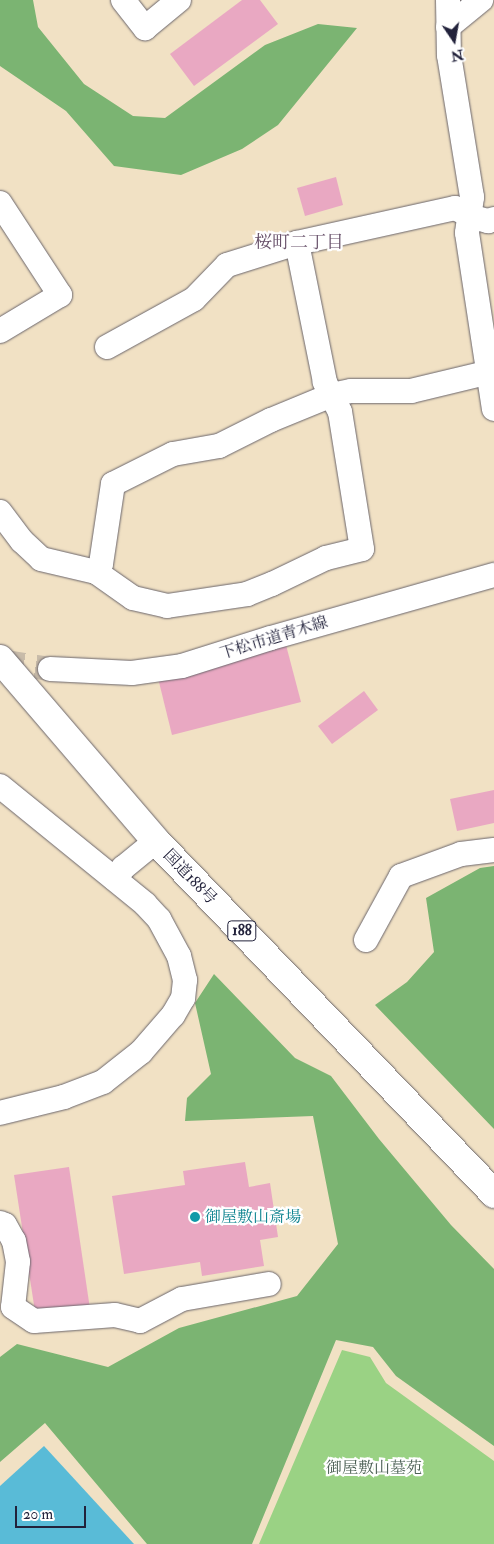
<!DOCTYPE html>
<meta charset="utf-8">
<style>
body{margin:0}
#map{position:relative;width:494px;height:1544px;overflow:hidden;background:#f1e1c4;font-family:"IM FELL Double Pica","Noto Serif JP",serif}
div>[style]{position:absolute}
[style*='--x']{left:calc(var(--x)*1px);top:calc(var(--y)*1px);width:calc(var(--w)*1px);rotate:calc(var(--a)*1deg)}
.green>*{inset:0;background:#9ad284}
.forest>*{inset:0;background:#7bb472}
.water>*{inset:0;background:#59bbd7}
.building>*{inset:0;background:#e9a8c2}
.minor-tunnel>*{height:24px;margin-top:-12px;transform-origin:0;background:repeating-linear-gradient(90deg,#c8bba9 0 24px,transparent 0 36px)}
.roads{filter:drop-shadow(0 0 1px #6a656b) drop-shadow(0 0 1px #6a656b)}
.minor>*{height:24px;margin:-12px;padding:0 12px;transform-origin:12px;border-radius:12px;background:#fff}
.highway>*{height:28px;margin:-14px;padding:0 14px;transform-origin:14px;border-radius:14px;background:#fff}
.dots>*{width:14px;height:14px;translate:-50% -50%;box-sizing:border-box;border:2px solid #fff;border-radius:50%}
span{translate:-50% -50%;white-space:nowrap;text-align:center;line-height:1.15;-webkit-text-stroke:4.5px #fff;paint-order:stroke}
.shield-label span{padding:1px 4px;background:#fff;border:1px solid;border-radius:4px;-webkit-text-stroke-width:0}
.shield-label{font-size:15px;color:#22223b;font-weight:700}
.street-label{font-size:16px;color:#22223b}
.culture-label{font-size:16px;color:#0d838f}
.left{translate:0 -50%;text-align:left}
.park-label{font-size:16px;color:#4c6055}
.neighbourhood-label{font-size:18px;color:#68516a}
.north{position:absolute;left:429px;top:15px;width:50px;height:50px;-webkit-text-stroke:4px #fff;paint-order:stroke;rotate:168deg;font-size:14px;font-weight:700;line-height:20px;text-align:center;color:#22223b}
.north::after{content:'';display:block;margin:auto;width:18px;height:22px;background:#22223b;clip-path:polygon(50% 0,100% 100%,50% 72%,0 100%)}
.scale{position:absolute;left:15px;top:1506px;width:71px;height:22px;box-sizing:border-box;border:2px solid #22223b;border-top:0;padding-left:6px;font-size:15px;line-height:18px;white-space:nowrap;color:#22223b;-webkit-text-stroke:4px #fff;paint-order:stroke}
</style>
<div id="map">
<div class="green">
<div style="clip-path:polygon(342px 1350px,370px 1357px,386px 1383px,494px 1461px,494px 1544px,259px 1544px)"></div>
</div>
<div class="forest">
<div style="clip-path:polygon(0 0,33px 0,38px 27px,84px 84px,133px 116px,165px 118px,265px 45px,318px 24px,357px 28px,278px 125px,242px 149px,181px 175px,114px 166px,66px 111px,0 66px)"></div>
<div style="clip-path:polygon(494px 866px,494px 1129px,375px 1005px,407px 982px,434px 952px,426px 898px,480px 868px)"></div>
<div style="clip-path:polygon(214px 974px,295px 1058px,331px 1076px,379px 1139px,451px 1225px,494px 1269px,494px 1446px,396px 1376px,373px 1347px,336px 1340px,252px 1544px,147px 1544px,45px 1423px,0 1462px,0 1357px,17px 1344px,108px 1367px,179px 1328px,297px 1296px,338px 1244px,313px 1116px,185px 1121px,187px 1098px,211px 1074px,195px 1003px)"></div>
</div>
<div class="water">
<div style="clip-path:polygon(44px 1446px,134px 1544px,0 1544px,0 1486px)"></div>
</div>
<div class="building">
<div style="clip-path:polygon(242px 0,260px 0,278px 24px,194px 86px,170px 54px)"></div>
<div style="clip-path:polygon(336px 177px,343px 205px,305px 216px,297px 188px)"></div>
<div style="clip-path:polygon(286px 645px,301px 702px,172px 735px,158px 678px)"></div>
<div style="clip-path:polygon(364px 691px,378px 710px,332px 744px,318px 726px)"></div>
<div style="clip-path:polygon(494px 790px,494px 823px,457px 831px,450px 799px)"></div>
<div style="clip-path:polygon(245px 1162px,249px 1187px,270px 1183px,278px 1237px,260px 1240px,264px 1266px,202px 1276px,200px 1262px,124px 1274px,112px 1196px,185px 1185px,183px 1171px)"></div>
<div style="clip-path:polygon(69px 1167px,90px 1309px,36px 1318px,14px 1175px)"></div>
</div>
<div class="minor-tunnel">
<div style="--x:0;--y:661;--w:51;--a:9.1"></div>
</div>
<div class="roads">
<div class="minor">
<div style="--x:123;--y:0;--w:36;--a:52"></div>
<div style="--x:145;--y:28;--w:44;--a:-39.5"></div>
<div style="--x:448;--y:0;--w:55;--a:89"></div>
<div style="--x:449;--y:55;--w:144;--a:80.8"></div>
<div style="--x:472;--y:197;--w:36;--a:98"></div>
<div style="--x:467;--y:233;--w:178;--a:81.3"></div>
<div style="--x:448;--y:27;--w:43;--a:-39.3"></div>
<div style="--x:0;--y:203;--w:110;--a:56.9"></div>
<div style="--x:60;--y:295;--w:70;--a:149"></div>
<div style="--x:107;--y:347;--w:99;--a:-28.9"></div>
<div style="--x:194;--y:299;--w:47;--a:-45.9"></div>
<div style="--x:227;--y:265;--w:73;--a:-17.4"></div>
<div style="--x:297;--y:243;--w:162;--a:-12.5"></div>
<div style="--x:455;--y:208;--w:17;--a:28"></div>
<div style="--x:470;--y:216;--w:19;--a:16"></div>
<div style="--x:488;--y:221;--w:6;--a:-18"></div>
<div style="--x:0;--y:512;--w:36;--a:53"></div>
<div style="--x:22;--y:541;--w:26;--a:43"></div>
<div style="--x:41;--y:559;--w:57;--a:13.3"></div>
<div style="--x:96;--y:572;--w:45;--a:35.1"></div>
<div style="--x:133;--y:598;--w:35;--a:13"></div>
<div style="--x:167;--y:606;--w:81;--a:-8.5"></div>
<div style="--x:247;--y:594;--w:27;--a:-22"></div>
<div style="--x:272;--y:584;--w:60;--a:-25.7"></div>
<div style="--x:326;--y:558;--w:37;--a:-14"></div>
<div style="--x:362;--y:549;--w:139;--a:-99.1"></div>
<div style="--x:340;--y:412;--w:34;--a:-117"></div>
<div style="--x:325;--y:382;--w:142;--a:-101.4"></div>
<div style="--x:96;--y:572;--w:9;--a:-58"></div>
<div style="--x:101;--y:564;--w:81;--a:-81.5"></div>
<div style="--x:113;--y:484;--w:67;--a:-26.6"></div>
<div style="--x:173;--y:454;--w:47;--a:-9.9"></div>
<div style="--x:219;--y:446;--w:58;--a:-26.6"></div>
<div style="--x:271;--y:420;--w:66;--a:-22.3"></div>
<div style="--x:332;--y:395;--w:19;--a:-12"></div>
<div style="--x:351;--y:391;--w:60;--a:0"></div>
<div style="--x:411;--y:391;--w:85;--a:-13.5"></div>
<div style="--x:50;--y:669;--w:82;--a:2.8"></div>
<div style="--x:132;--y:673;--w:50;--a:-8"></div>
<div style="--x:182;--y:666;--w:93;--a:-17.5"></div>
<div style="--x:271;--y:638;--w:232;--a:-15.8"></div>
<div style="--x:0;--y:786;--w:187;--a:39.1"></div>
<div style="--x:145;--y:904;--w:21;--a:47"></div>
<div style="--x:159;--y:919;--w:42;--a:61.6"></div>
<div style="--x:179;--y:956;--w:25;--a:76"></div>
<div style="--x:185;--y:980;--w:18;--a:96"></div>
<div style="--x:183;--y:998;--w:20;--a:120"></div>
<div style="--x:173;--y:1015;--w:49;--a:130.9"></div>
<div style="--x:141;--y:1052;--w:48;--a:141.7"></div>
<div style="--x:103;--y:1082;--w:42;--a:159"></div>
<div style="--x:64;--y:1097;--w:66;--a:166"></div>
<div style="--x:115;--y:879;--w:14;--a:-54"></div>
<div style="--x:123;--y:868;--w:43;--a:-39.3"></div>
<div style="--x:366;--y:940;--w:73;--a:-61.3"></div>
<div style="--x:401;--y:876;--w:64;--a:-20.1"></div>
<div style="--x:461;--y:854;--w:33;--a:-7"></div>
<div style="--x:0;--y:1223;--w:5;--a:22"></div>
<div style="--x:5;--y:1225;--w:18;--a:61"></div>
<div style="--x:14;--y:1241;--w:21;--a:79"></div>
<div style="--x:18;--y:1262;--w:45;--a:96.3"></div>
<div style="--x:13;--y:1307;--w:25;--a:34"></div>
<div style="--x:34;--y:1321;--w:81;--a:-4.2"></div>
<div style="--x:115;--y:1315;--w:26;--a:13"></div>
<div style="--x:140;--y:1321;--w:47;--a:-27.6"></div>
<div style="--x:182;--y:1299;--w:88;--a:-9.8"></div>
</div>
<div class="highway">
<div style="--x:0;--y:659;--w:240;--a:49.4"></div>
<div style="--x:156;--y:841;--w:489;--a:46.2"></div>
</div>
</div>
<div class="dots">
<div style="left:195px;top:1217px;background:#0f9aa8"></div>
</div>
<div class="shield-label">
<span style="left:242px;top:931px">188</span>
</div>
<div class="street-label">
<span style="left:274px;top:638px;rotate:-17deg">下松市道青木線</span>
<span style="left:190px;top:877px;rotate:46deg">国道188号</span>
</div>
<div class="culture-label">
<span class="left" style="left:205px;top:1217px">御屋敷山斎場</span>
</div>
<div class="park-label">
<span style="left:374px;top:1468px">御屋敷山墓苑</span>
</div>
<div class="neighbourhood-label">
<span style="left:299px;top:243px">桜町二丁目</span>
</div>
<div class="north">N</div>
<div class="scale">20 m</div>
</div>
